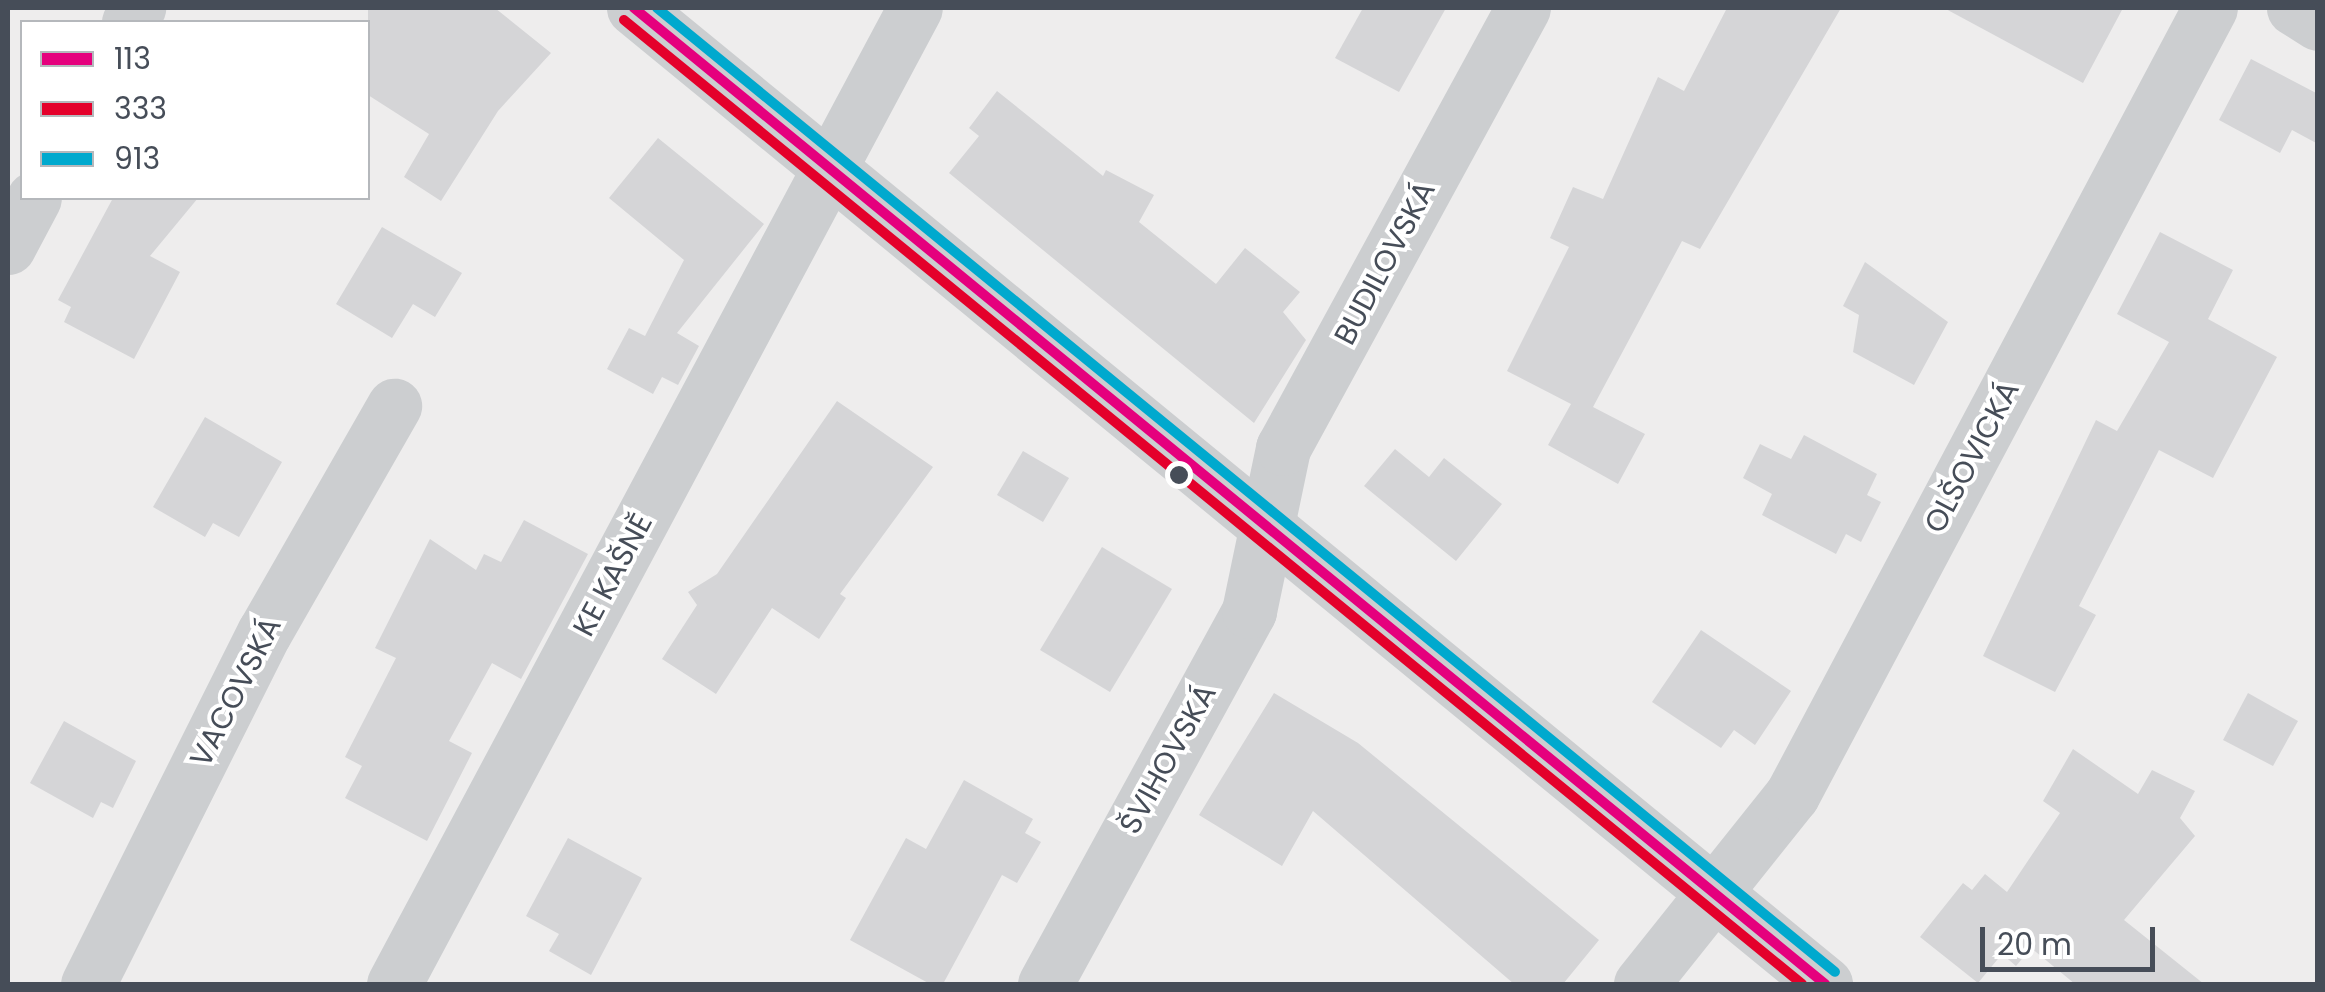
<!DOCTYPE html>
<meta charset="utf-8">
<style>
body{margin:0}
#map{position:relative;width:2325px;height:992px;overflow:hidden;background:#eeeded;font-family:Poppins,sans-serif}
div>[style]{position:absolute}
[style*='--x']{left:calc(var(--x)*1px);top:calc(var(--y)*1px);width:calc(var(--w)*1px);rotate:calc(var(--a)*1deg)}
.building>*{inset:0;background:#d5d5d7}
.minor>*{height:55px;margin:-27.5px;padding:0 27.5px;transform-origin:27.5px;border-radius:27.5px;background:#ccced0}
.bus-1>*{height:10px;margin:-5px;padding:0 5px;transform-origin:5px;border-radius:5px;background:#e5007d}
.bus-2>*{height:10px;margin:-5px;padding:0 5px;transform-origin:5px;border-radius:5px;background:#e4002b}
.bus-3>*{height:10px;margin:-5px;padding:0 5px;transform-origin:5px;border-radius:5px;background:#00a9ce}
.dots>*{width:28px;height:28px;translate:-50% -50%;box-sizing:border-box;border:5px solid #fff;border-radius:50%}
span{translate:-50% -50%;white-space:nowrap;text-align:center;line-height:1.15;-webkit-text-stroke:8px #fff;paint-order:stroke}
.street-label{font-size:30px;color:#464d58}
.frame{position:absolute;inset:0;border:10px solid #464d58;pointer-events:none}
.legend{position:absolute;left:20px;top:20px;width:350px;height:180px;box-sizing:border-box;background:#fff;border:2px solid #b5b8bc;margin:0;padding:12px 18px;list-style:none;font-size:30px;color:#464d58}
.legend li{display:flex;align-items:center;gap:20px;height:50px}
.legend b{width:50px;border:2px solid #b5b8bc}
.scale{position:absolute;left:1980px;top:927px;width:175px;height:45px;box-sizing:border-box;border:5px solid #464d58;border-top:0;padding-left:12px;font-size:30px;line-height:35px;white-space:nowrap;color:#464d58;-webkit-text-stroke:8px #fff;paint-order:stroke}
</style>
<div id="map">
<div class="building">
<div style="clip-path:polygon(368px 8px,495px 8px,551px 53px,498px 111px,441px 201px,404px 177px,429px 134px,368px 95px)"></div>
<div style="clip-path:polygon(1363px 8px,1446px 8px,1399px 92px,1335px 58px)"></div>
<div style="clip-path:polygon(1727px 8px,1841px 8px,1700px 249px,1682px 241px,1593px 407px,1645px 434px,1618px 484px,1548px 445px,1571px 404px,1507px 371px,1569px 247px,1550px 238px,1573px 187px,1603px 199px,1658px 77px,1684px 91px)"></div>
<div style="clip-path:polygon(1944px 8px,2123px 8px,2083px 83px)"></div>
<div style="clip-path:polygon(2251px 59px,2318px 94px,2318px 144px,2292px 130px,2280px 153px,2219px 120px)"></div>
<div style="clip-path:polygon(997px 91px,1103px 176px,1106px 170px,1154px 195px,1139px 222px,1216px 284px,1245px 248px,1300px 292px,1283px 312px,1306px 340px,1254px 423px,949px 173px,979px 136px,969px 128px)"></div>
<div style="clip-path:polygon(658px 138px,764px 224px,677px 333px,699px 346px,678px 385px,662px 377px,653px 394px,607px 369px,629px 328px,645px 336px,684px 260px,609px 198px)"></div>
<div style="clip-path:polygon(113px 198px,198px 198px,150px 256px,180px 272px,134px 359px,64px 322px,71px 307px,58px 300px)"></div>
<div style="clip-path:polygon(382px 227px,462px 273px,435px 317px,413px 304px,392px 338px,336px 304px)"></div>
<div style="clip-path:polygon(2160px 232px,2233px 270px,2208px 319px,2277px 357px,2213px 478px,2159px 450px,2079px 606px,2096px 615px,2055px 692px,1983px 656px,2096px 420px,2117px 431px,2169px 342px,2117px 314px)"></div>
<div style="clip-path:polygon(1865px 262px,1948px 322px,1914px 385px,1853px 352px,1859px 315px,1843px 306px)"></div>
<div style="clip-path:polygon(837px 401px,933px 467px,840px 594px,846px 598px,819px 639px,772px 608px,716px 694px,662px 659px,697px 605px,688px 592px,717px 574px)"></div>
<div style="clip-path:polygon(205px 417px,282px 462px,239px 537px,213px 523px,205px 537px,153px 507px)"></div>
<div style="clip-path:polygon(1804px 435px,1877px 474px,1867px 495px,1881px 502px,1861px 542px,1846px 534px,1836px 554px,1762px 515px,1772px 494px,1743px 478px,1760px 444px,1791px 459px)"></div>
<div style="clip-path:polygon(1395px 449px,1429px 477px,1444px 458px,1502px 504px,1456px 561px,1364px 486px)"></div>
<div style="clip-path:polygon(1023px 451px,1069px 478px,1043px 522px,997px 495px)"></div>
<div style="clip-path:polygon(524px 520px,588px 554px,521px 679px,492px 663px,449px 741px,472px 753px,427px 841px,345px 798px,362px 766px,345px 757px,396px 658px,375px 648px,430px 539px,476px 570px,484px 554px,501px 562px)"></div>
<div style="clip-path:polygon(1102px 547px,1172px 589px,1110px 692px,1040px 650px)"></div>
<div style="clip-path:polygon(1701px 630px,1791px 691px,1755px 745px,1734px 730px,1721px 748px,1652px 702px)"></div>
<div style="clip-path:polygon(1274px 693px,1358px 743px,1599px 940px,1563px 984px,1514px 984px,1313px 811px,1282px 866px,1199px 815px)"></div>
<div style="clip-path:polygon(2248px 693px,2298px 721px,2273px 766px,2223px 740px)"></div>
<div style="clip-path:polygon(64px 721px,136px 761px,113px 808px,101px 802px,93px 818px,30px 783px)"></div>
<div style="clip-path:polygon(2073px 749px,2138px 794px,2152px 770px,2195px 791px,2180px 818px,2195px 836px,2124px 920px,2204px 984px,2075px 984px,2031px 948px,2016px 966px,2002px 954px,1978px 983px,1920px 937px,1963px 883px,1972px 890px,1985px 874px,2007px 892px,2060px 813px,2043px 801px)"></div>
<div style="clip-path:polygon(964px 780px,1033px 819px,1025px 833px,1041px 842px,1017px 883px,1002px 875px,943px 984px,930px 984px,850px 940px,906px 838px,926px 849px)"></div>
<div style="clip-path:polygon(568px 838px,642px 878px,591px 975px,549px 951px,559px 934px,526px 916px)"></div>
</div>
<div class="minor">
<div style="--x:634;--y:8;--w:1540;--a:39.33"></div>
<div style="--x:2294;--y:8;--w:28;--a:32"></div>
<div style="--x:129;--y:22;--w:17;--a:-57"></div>
<div style="--x:8;--y:247;--w:55;--a:-62"></div>
<div style="--x:88;--y:984;--w:393;--a:-63.4"></div>
<div style="--x:264;--y:633;--w:262;--a:-60.2"></div>
<div style="--x:394;--y:984;--w:1106;--a:-61.91"></div>
<div style="--x:1045;--y:984;--w:425;--a:-61.3"></div>
<div style="--x:1249;--y:611;--w:167;--a:-78.2"></div>
<div style="--x:1283;--y:448;--w:501;--a:-61.39"></div>
<div style="--x:1641;--y:984;--w:242;--a:-51.4"></div>
<div style="--x:1792;--y:795;--w:891;--a:-62.03"></div>
</div>
<div class="bus-1">
<div style="--x:634;--y:8;--w:1540;--a:39.33"></div>
</div>
<div class="bus-2">
<div style="--x:624;--y:20;--w:1522;--a:39.29"></div>
</div>
<div class="bus-3">
<div style="--x:657;--y:8;--w:1522;--a:39.29"></div>
</div>
<div class="dots">
<div style="left:1179px;top:475px;background:#464d58"></div>
</div>
<div class="street-label">
<span style="left:1385px;top:263px;rotate:-62deg">BUDILOVSKÁ</span>
<span style="left:1972px;top:457px;rotate:-62deg">OLŠOVICKÁ</span>
<span style="left:613px;top:575px;rotate:-62deg">KE KAŠNĚ</span>
<span style="left:236px;top:692px;rotate:-63deg">VACOVSKÁ</span>
<span style="left:1168px;top:759px;rotate:-61deg">ŠVIHOVSKÁ</span>
</div>
<div class="frame"></div>
<ul class="legend">
<li><b style="height:12px;background:#e5007d"></b>113</li>
<li><b style="height:12px;background:#e4002b"></b>333</li>
<li><b style="height:12px;background:#00a9ce"></b>913</li>
</ul>
<div class="scale">20 m</div>
</div>
